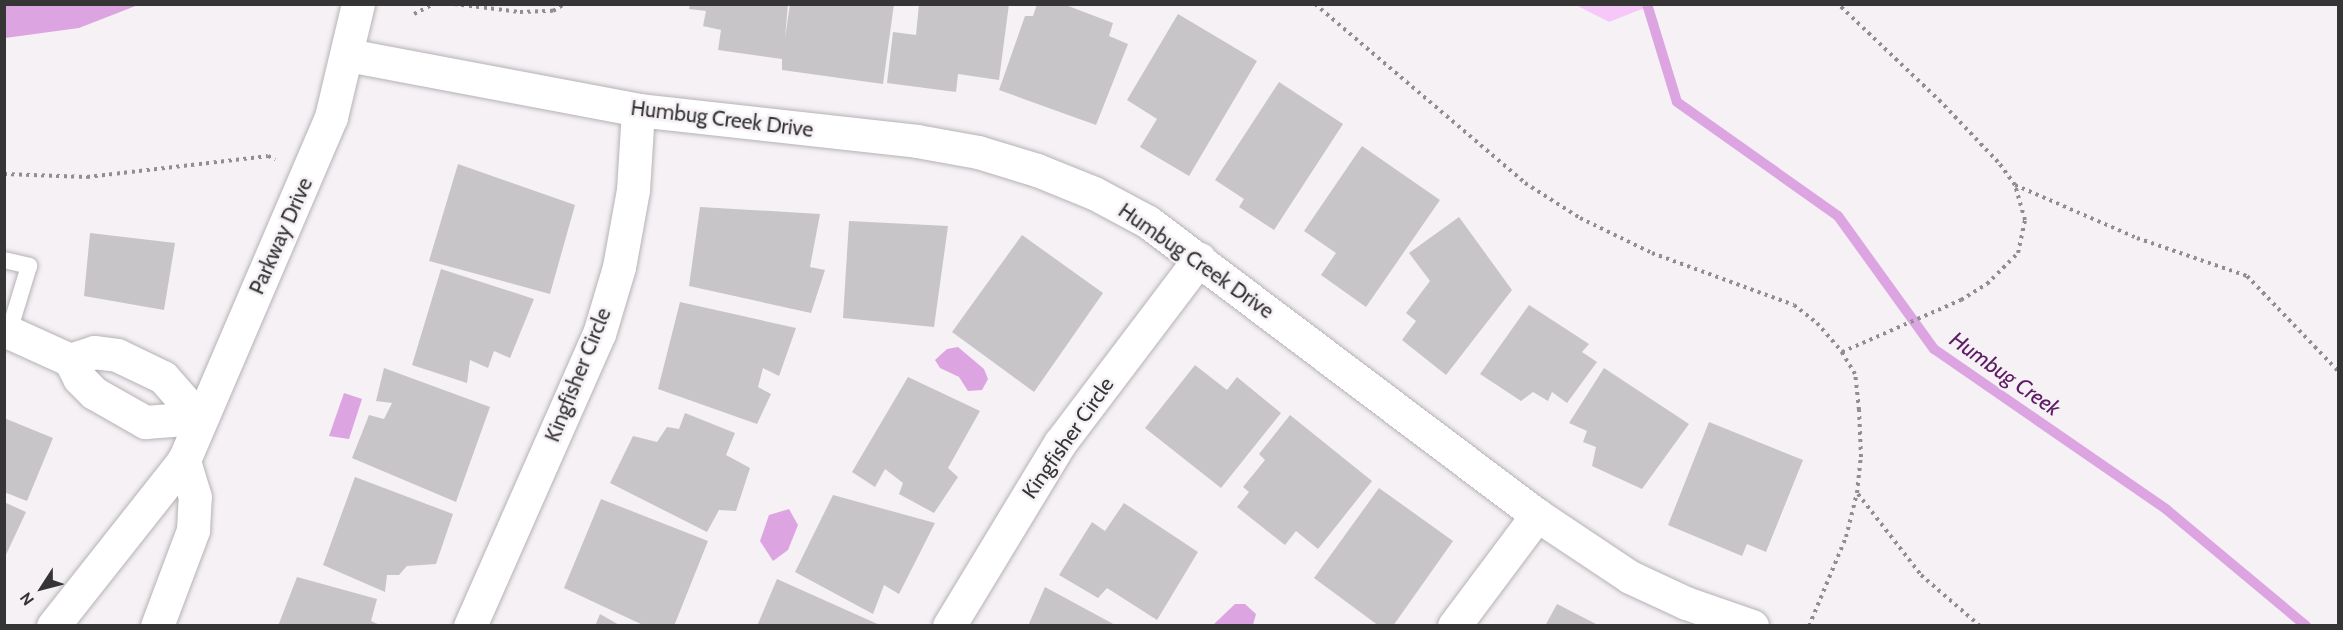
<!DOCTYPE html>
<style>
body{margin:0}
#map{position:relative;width:2343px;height:630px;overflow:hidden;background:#f5f1f5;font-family:Cabin,sans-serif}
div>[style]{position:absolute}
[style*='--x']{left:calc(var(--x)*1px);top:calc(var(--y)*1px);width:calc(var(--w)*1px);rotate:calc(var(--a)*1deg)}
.green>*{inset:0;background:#f5c8f9}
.water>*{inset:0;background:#dda4e2}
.stream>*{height:10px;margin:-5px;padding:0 5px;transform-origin:5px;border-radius:5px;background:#dda4e2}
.building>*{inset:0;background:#c8c5c9}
.path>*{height:4px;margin-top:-2px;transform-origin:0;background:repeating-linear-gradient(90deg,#908e90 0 3px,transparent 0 7.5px)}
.roads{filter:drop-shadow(0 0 2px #b5b2b5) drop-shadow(0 0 2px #b5b2b5)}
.service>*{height:16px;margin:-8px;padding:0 8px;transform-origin:8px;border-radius:8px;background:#fff}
.minor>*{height:33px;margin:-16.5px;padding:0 16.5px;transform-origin:16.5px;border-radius:16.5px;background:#fff}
.tertiary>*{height:33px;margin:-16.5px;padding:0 16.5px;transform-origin:16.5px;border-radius:16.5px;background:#fff}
span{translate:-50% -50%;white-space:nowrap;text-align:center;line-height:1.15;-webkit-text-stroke:5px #f5f1f5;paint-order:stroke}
.street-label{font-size:21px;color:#363536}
.water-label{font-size:22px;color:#5e1b65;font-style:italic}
.frame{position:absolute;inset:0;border:6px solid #363536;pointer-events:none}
.north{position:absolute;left:12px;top:558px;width:60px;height:60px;-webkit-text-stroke:4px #f5f1f5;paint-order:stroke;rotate:234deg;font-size:16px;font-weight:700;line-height:24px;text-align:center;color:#363536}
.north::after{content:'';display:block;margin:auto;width:21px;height:27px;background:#363536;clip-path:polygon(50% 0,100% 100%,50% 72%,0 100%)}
</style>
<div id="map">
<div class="green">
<div style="clip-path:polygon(1576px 5px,1576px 4px,1652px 5px,1609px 22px)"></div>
</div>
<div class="water">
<div style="clip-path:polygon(4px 5px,5px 4px,138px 5px,79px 28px,5px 38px)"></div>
<div style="clip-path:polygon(958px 347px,984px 369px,988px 379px,982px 390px,968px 391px,959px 377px,940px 368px,935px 360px,947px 349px)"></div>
<div style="clip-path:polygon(344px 393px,362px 399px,349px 439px,329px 436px)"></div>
<div style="clip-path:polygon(789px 509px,798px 525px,788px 550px,773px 561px,760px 541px,769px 515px)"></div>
<div style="clip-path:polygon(1235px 604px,1245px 604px,1256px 614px,1253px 625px,1213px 625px)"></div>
</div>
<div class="stream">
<div style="--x:1647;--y:4;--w:102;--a:73"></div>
<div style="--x:1677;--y:102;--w:197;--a:35.3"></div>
<div style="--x:1838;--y:216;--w:164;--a:54.2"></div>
<div style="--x:1934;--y:349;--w:283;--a:34.6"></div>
<div style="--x:2167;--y:510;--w:181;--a:39.8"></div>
</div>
<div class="building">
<div style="clip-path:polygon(690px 4px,788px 4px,785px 38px,790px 4px,894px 4px,883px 84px,782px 70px,782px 59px,718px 50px,721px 30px,703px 26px,706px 11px,689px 9px)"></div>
<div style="clip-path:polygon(919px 4px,1009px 4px,999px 80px,958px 74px,956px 92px,887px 83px,893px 32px,916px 35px)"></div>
<div style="clip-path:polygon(1037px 4px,1063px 4px,1113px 23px,1109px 36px,1128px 44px,1096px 125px,999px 90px,1025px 16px,1033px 16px)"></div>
<div style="clip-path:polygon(1178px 14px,1257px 61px,1189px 176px,1140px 147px,1157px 119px,1127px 100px)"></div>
<div style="clip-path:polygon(1279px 82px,1343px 124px,1274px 230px,1239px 207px,1244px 199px,1215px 180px)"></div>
<div style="clip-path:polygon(1362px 146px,1440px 200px,1366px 307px,1321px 275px,1336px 253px,1304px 231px)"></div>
<div style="clip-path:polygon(458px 164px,575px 205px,550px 294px,429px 261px)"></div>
<div style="clip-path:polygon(700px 207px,820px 214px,810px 267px,825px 270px,811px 313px,689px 286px)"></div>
<div style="clip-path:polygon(1459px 217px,1512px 290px,1446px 375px,1402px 340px,1416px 321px,1406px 313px,1430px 281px,1409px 253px)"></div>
<div style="clip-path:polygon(849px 221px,948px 226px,934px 327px,843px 318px)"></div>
<div style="clip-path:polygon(90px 233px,175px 243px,164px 310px,84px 296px)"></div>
<div style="clip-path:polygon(1022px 235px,1103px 293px,1034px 392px,952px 332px)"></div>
<div style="clip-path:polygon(441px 269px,534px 299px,510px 358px,494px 351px,488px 368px,470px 360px,467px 383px,412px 365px)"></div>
<div style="clip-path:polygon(680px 302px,796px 328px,779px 376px,763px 368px,758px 387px,771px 394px,757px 424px,658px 389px)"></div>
<div style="clip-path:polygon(1529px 305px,1589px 344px,1582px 352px,1597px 362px,1567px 403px,1552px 392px,1548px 401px,1533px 392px,1521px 401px,1480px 374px)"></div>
<div style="clip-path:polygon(1195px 365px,1227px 390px,1237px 377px,1281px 413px,1221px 488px,1145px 428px)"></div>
<div style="clip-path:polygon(384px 368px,490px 407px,456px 502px,352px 458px,369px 415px,384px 419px,392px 403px,376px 401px)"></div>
<div style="clip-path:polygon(1604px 368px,1689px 424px,1642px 489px,1592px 466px,1596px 447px,1583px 442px,1587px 431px,1569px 423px)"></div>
<div style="clip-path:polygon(908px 377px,980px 411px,948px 468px,958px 477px,934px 513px,899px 494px,903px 483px,885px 469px,875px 487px,852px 472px)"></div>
<div style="clip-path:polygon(685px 413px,735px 433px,726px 455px,750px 468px,736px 511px,719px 510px,707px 532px,610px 483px,633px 436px,657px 442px,667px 427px,679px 429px)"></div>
<div style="clip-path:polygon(1290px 415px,1372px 481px,1318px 549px,1296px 531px,1285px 545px,1237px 507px,1249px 492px,1243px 487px,1265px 460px,1259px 454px)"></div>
<div style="clip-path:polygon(4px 418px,53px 438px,27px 501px,4px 492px)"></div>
<div style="clip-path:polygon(1709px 422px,1803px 460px,1766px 552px,1747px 544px,1742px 556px,1668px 525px)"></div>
<div style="clip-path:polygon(355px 477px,453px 514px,436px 564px,407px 566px,399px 575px,387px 575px,385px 592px,323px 565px)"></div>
<div style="clip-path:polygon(1379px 488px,1453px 541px,1393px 626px,1379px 626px,1314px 578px)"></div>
<div style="clip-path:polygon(833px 495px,935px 523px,899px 594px,884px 585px,873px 614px,795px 572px)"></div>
<div style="clip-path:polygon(601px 499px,708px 541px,674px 626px,645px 626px,564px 588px)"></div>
<div style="clip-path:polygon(4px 502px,26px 512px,4px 559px)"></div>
<div style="clip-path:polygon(1124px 503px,1198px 552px,1157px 620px,1107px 588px,1098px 598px,1059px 575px,1092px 522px,1105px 531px)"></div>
<div style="clip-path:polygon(297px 577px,377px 599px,371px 621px,382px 626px,278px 626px)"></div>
<div style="clip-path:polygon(777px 579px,882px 626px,757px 626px)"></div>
<div style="clip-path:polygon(1045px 587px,1117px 626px,1028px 626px)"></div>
<div style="clip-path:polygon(1557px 604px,1600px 626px,1545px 626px)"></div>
<div style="clip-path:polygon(600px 614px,621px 626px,595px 626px)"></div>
</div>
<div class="path">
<div style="--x:454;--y:4;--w:66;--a:6.9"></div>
<div style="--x:520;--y:12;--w:33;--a:-2"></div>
<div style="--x:553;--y:11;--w:13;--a:-32"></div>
<div style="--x:1315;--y:4;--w:276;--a:40.4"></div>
<div style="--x:1525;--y:183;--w:65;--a:32.5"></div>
<div style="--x:1580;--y:218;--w:80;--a:25.9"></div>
<div style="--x:1652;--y:253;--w:151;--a:20.1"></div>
<div style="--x:1794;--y:305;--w:29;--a:38"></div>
<div style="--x:1817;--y:323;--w:38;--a:49"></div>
<div style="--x:1842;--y:352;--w:130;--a:-23.6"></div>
<div style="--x:1961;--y:300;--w:31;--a:-32"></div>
<div style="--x:1987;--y:284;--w:44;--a:-45"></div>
<div style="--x:2018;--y:253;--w:34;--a:-78"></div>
<div style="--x:2025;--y:220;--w:36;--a:-106"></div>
<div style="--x:2015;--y:185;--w:29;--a:-126"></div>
<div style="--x:1998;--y:162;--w:83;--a:-133.5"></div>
<div style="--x:1941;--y:102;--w:142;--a:-136.4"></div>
<div style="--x:414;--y:14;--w:22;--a:-27"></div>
<div style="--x:4;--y:174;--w:83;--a:2.1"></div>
<div style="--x:87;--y:177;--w:182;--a:-6.6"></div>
<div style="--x:268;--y:156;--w:8;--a:23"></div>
<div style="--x:2015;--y:185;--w:133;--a:23.5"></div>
<div style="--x:2137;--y:238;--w:116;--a:19.1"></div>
<div style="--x:2247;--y:276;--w:132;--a:46.2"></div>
<div style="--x:1858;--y:494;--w:103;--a:52.1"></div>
<div style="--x:1921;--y:575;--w:78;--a:40.8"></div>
<div style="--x:1809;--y:626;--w:96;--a:-67.4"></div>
<div style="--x:1846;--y:537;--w:45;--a:-76"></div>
<div style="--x:1857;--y:493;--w:36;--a:-84"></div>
<div style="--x:1861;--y:457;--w:47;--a:-92.4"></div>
<div style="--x:1859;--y:410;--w:36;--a:-96"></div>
<div style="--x:1855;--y:374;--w:26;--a:-121"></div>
</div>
<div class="roads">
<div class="service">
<div style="--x:4;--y:260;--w:26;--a:13"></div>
<div style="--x:29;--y:266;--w:69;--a:106.9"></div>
</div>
<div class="minor">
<div style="--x:348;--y:55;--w:295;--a:10.7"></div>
<div style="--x:638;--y:110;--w:281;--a:6.3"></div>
<div style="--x:917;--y:141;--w:62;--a:10.2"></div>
<div style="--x:978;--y:152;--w:62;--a:17"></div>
<div style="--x:1037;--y:170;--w:61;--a:22"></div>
<div style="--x:1094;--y:193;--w:61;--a:28.2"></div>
<div style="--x:1148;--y:222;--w:487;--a:37"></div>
<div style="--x:1537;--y:515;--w:112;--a:33.7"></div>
<div style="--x:1630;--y:577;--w:62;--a:24.9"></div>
<div style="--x:1686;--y:603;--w:70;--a:19.2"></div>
<div style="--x:4;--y:330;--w:72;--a:24.4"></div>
<div style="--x:70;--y:360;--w:20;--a:63"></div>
<div style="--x:79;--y:378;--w:21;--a:45"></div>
<div style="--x:94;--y:393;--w:59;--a:29.6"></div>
<div style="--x:145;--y:422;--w:54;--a:-4.2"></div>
<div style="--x:70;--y:360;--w:25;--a:-18"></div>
<div style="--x:94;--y:352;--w:23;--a:7"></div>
<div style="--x:117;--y:355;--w:51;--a:25.6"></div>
<div style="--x:163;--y:377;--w:55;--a:48.7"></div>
<div style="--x:470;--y:626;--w:319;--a:-66.2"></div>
<div style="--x:599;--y:334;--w:70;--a:-73.4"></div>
<div style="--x:619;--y:267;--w:78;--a:-79.7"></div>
<div style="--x:633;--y:190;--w:80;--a:-86.4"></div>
<div style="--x:949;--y:626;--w:214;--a:-58.8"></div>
<div style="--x:1060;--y:443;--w:231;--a:-52.9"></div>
<div style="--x:1454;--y:626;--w:139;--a:-53.2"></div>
</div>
<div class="tertiary">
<div style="--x:53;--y:626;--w:211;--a:-51.7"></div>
<div style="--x:184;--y:460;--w:373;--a:-66.8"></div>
<div style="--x:331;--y:117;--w:116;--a:-76.6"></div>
<div style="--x:157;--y:626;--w:103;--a:-69.4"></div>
<div style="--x:193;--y:530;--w:33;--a:-87"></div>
<div style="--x:195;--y:497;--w:39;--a:-107"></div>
</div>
</div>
<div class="street-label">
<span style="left:722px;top:119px;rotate:7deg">Humbug Creek Drive</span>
<span style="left:281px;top:236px;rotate:-66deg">Parkway Drive</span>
<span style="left:1196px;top:261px;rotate:35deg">Humbug Creek Drive</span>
<span style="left:578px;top:375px;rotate:-68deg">Kingfisher Circle</span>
<span style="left:1068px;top:438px;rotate:-55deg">Kingfisher Circle</span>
</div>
<div class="water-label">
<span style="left:2005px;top:374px;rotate:35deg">Humbug Creek</span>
</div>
<div class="frame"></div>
<div class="north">N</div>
</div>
